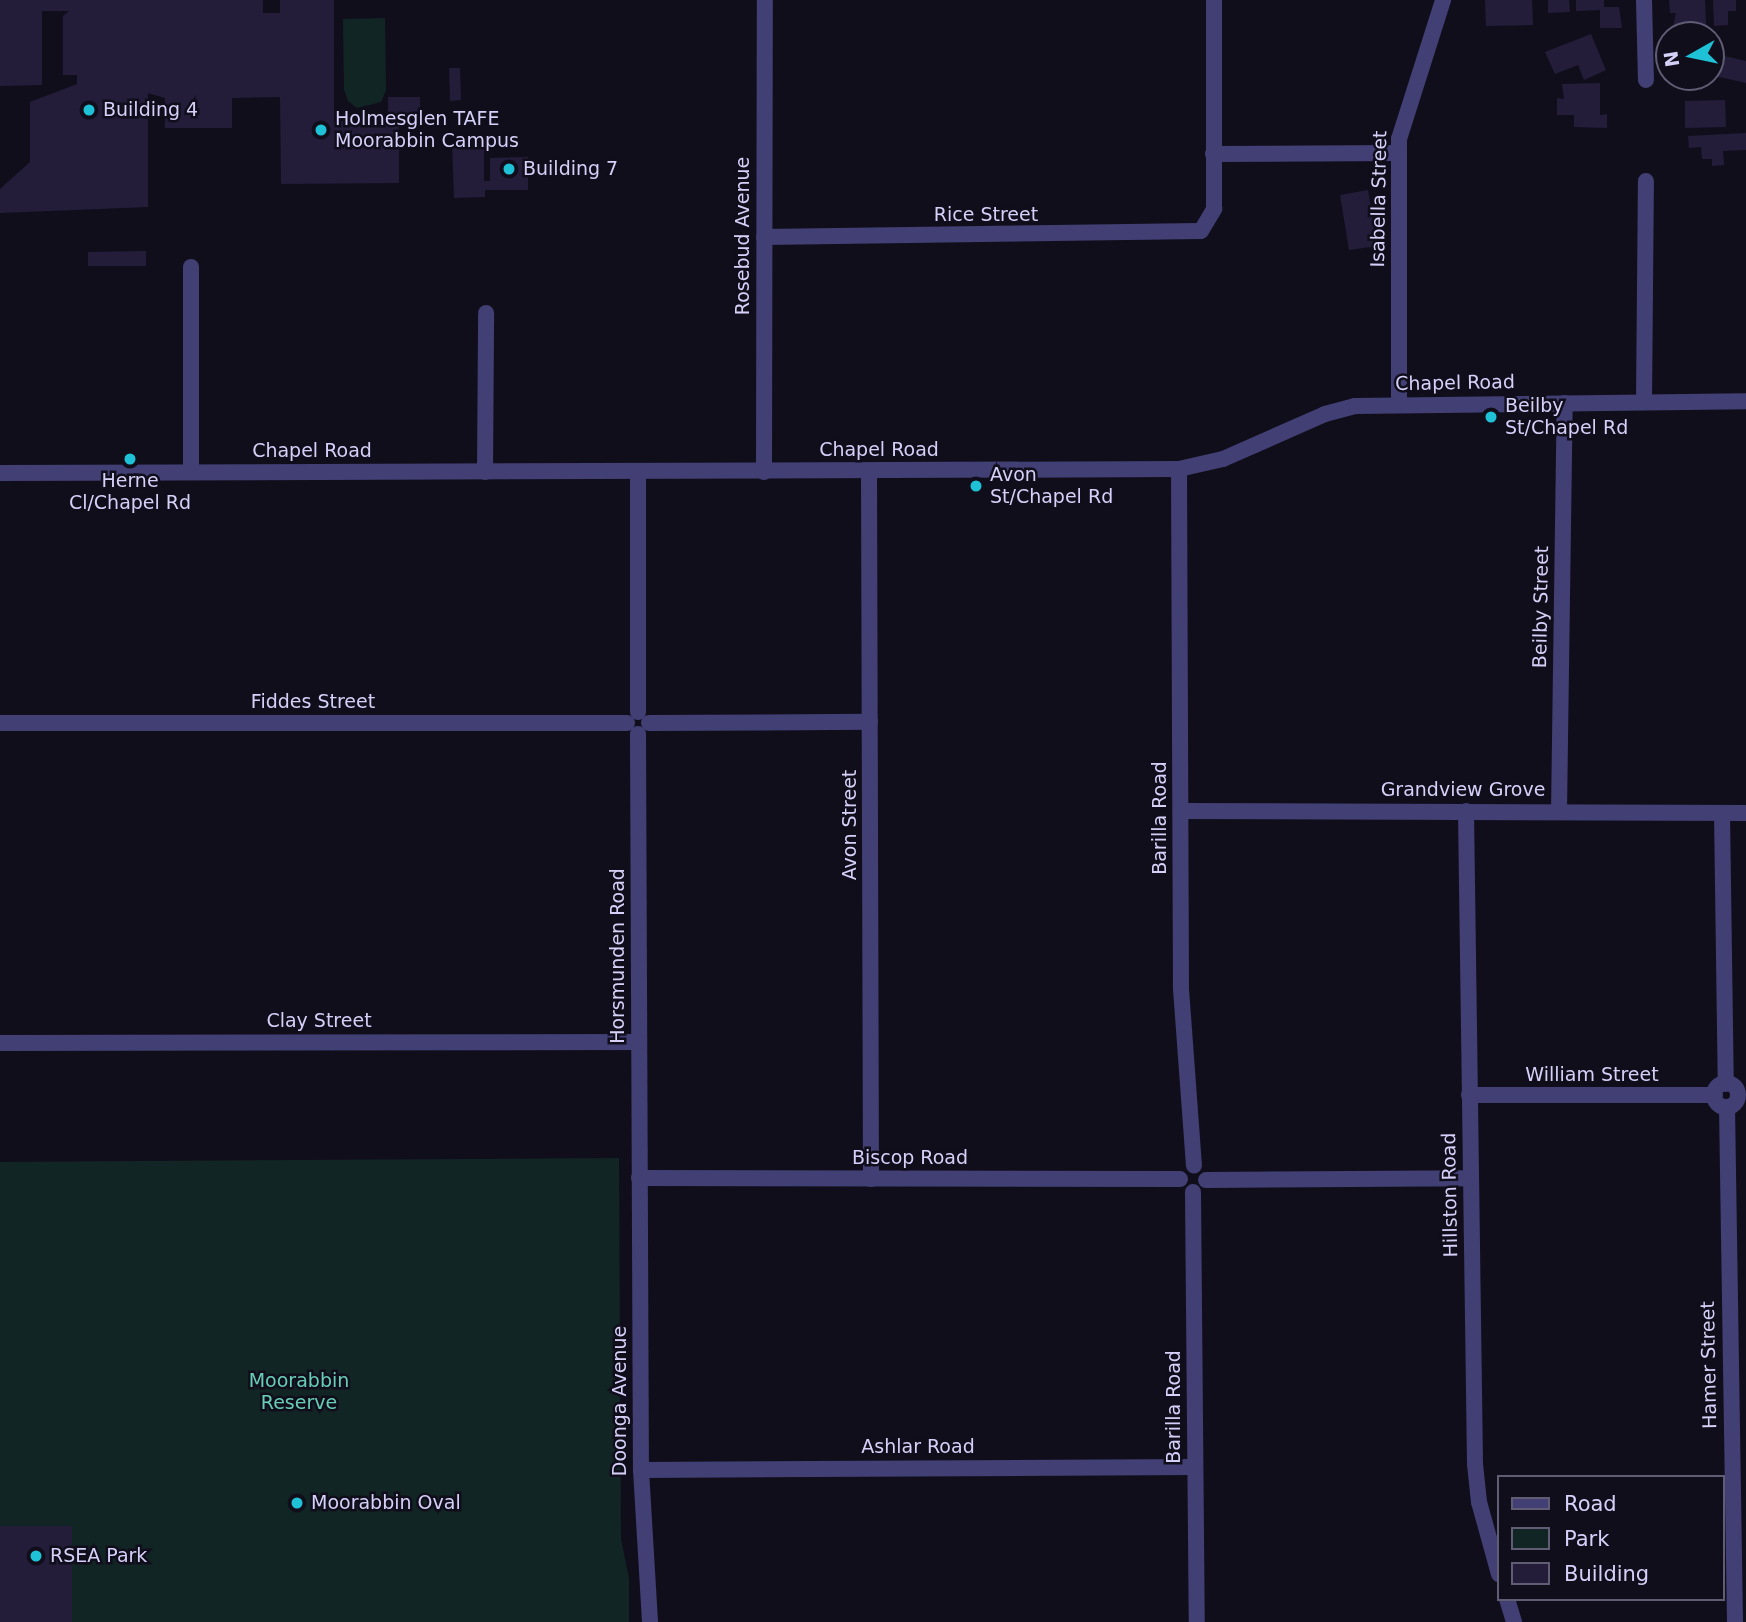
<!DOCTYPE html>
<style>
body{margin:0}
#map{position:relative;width:1746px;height:1622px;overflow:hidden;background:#110e1c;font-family:"DejaVu Sans",sans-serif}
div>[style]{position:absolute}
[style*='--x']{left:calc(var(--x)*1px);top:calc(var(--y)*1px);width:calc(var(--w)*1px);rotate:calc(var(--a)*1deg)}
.green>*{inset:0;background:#122525}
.building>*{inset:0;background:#231d3a}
.minor>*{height:16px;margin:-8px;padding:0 8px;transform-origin:8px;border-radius:8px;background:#423f75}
.minor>.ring{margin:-8px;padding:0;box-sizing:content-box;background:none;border:16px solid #423f75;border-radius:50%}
.dots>*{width:19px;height:19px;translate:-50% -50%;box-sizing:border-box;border:4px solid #110e1c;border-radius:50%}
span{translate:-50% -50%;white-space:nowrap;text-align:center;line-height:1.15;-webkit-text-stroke:5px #110e1c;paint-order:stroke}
.poi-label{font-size:19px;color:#d5d0f8}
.left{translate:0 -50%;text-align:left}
.street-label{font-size:19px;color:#d5d0f8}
.park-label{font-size:19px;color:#66ceb6}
.legend{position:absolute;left:1497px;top:1475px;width:228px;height:126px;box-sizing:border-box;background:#110e1c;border:2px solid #5f5c74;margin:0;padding:9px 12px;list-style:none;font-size:21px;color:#d5d0f8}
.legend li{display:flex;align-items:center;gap:14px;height:35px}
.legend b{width:35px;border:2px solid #5f5c74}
.north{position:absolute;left:1655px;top:21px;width:70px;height:70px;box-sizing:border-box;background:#110e1c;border:2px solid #5f5c74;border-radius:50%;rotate:261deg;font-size:19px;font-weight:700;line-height:28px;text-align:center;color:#d5d0f8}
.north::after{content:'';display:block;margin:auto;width:24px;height:32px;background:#1ec1d6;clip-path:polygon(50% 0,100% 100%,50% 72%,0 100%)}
</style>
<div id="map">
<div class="green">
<div style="clip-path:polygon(385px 18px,386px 90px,381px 102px,357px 108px,348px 101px,344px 89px,343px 19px)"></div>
<div style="clip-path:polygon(619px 1158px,621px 1539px,629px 1578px,629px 1622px,0 1622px,0 1162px)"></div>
</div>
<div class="building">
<div style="clip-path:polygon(0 0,263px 0,263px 13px,280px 13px,280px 0,334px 0,334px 121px,399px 122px,399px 183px,281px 184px,280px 97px,232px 98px,232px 128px,165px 128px,165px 98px,148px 93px,148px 207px,0 213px,0 189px,30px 162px,30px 102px,77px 84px,77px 75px,63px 75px,63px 16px,69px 11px,42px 11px,42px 85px,0 86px)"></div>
<div style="clip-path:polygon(1485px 0,1532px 0,1533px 25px,1486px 26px)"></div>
<div style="clip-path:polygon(1548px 0,1569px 0,1570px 12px,1548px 13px)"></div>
<div style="clip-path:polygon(1576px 0,1604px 0,1604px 7px,1619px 7px,1622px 28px,1600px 28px,1600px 10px,1576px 11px)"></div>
<div style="clip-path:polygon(1669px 0,1705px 0,1706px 25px,1689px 26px,1689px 35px,1671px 35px,1676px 13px,1670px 13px)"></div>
<div style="clip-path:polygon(1713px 0,1736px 0,1736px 11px,1728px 11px,1728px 25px,1714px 26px)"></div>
<div style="clip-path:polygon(1591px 34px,1606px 70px,1584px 80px,1578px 65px,1555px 74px,1545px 52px)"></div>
<div style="clip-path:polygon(1711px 53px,1746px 61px,1746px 83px,1715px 76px)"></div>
<div style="clip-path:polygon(449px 68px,460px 68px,461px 100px,450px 101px)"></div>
<div style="clip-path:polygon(1600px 83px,1600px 115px,1607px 114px,1607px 128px,1574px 127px,1574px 115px,1557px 115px,1557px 98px,1564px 99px,1562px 84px)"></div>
<div style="clip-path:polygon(388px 97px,420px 97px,420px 116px,388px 116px)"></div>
<div style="clip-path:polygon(1725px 100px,1726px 127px,1685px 128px,1685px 101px)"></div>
<div style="clip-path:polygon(1746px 133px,1746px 150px,1723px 151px,1724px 165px,1712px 166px,1712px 159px,1702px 159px,1701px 147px,1689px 148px,1688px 136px)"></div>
<div style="clip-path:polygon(484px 141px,484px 181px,490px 181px,490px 158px,528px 157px,528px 190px,485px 190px,485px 197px,454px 198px,452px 143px)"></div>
<div style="clip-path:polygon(1368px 190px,1377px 246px,1349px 250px,1340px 195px)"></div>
<div style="clip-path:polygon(146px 251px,146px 266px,88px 266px,88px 252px)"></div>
<div style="clip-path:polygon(0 1526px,72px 1526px,72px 1622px,0 1622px)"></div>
</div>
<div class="minor">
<div style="--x:1644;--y:0;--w:80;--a:88.6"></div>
<div style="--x:1213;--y:154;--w:186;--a:-0.3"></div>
<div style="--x:764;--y:237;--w:437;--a:-0.8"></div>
<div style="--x:1201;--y:231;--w:26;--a:-59"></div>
<div style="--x:1214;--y:209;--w:209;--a:-90"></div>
<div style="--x:1644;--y:402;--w:221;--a:-89.5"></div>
<div style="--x:1399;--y:405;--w:266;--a:-90"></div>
<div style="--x:1399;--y:139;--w:146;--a:-72.4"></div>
<div style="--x:1179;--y:469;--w:520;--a:89.78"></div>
<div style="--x:1181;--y:989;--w:177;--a:85.8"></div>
<div style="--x:638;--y:471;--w:241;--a:90"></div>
<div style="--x:869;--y:471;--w:708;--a:89.84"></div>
<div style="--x:191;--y:472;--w:205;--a:-90"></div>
<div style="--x:485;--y:472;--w:159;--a:-89.6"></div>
<div style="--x:764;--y:472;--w:472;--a:-89.9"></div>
<div style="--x:0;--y:473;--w:1179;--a:-0.19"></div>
<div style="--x:1179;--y:469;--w:45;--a:-12.8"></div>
<div style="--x:1223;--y:459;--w:111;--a:-23.8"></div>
<div style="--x:1325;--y:414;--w:31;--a:-15"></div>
<div style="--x:1355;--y:406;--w:391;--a:-0.7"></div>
<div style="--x:0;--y:723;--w:627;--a:0"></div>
<div style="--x:649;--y:723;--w:221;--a:-0.3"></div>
<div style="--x:638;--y:734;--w:736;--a:89.77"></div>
<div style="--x:641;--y:1470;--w:152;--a:86.6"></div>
<div style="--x:1181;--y:811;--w:565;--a:0.2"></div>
<div style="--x:1466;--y:811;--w:653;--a:89.21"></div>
<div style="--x:1475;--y:1464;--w:38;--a:84"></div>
<div style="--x:1479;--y:1502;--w:75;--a:74.5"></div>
<div style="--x:1559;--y:812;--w:409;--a:-89.2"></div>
<div style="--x:1722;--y:813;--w:271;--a:89.2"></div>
<div style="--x:0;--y:1043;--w:639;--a:-0.09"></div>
<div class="ring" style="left:1714px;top:1083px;width:8px;height:8px"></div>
<div style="--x:1469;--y:1095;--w:246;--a:0"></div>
<div style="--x:1727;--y:1107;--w:515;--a:89.11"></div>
<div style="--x:639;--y:1178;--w:541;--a:0.11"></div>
<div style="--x:1206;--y:1180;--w:265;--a:-0.4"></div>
<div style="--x:1193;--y:1192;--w:430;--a:89.5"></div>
<div style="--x:641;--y:1470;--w:554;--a:-0.31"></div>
<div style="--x:1507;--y:1599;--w:24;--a:73"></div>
</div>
<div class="dots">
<div style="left:89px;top:110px;background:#1ec1d6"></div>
<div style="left:321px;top:130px;background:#1ec1d6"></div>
<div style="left:509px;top:169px;background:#1ec1d6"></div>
<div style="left:1491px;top:417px;background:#1ec1d6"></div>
<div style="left:130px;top:459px;background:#1ec1d6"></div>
<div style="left:976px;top:486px;background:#1ec1d6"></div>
<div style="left:297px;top:1503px;background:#1ec1d6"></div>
<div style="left:36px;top:1556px;background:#1ec1d6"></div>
</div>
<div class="poi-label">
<span class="left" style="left:103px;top:110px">Building 4</span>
<span class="left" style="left:335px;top:130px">Holmesglen TAFE<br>Moorabbin Campus</span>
<span class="left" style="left:523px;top:169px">Building 7</span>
<span class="left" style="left:1505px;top:417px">Beilby<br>St/Chapel Rd</span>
<span class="left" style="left:990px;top:486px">Avon<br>St/Chapel Rd</span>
<span style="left:130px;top:492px">Herne<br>Cl/Chapel Rd</span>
<span class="left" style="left:311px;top:1503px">Moorabbin Oval</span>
<span class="left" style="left:50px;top:1556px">RSEA Park</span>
</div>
<div class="street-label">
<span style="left:1379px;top:199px;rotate:-89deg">Isabella Street</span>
<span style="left:986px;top:215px">Rice Street</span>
<span style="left:743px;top:236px;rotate:-90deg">Rosebud Avenue</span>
<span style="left:1455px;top:383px;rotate:-1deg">Chapel Road</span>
<span style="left:879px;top:450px">Chapel Road</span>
<span style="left:312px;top:451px">Chapel Road</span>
<span style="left:1541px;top:607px;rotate:-89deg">Beilby Street</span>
<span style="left:313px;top:702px">Fiddes Street</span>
<span style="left:1463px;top:790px">Grandview Grove</span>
<span style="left:1160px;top:818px;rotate:-90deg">Barilla Road</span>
<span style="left:850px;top:825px;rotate:-90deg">Avon Street</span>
<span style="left:618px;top:956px;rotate:-90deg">Horsmunden Road</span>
<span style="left:319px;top:1021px">Clay Street</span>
<span style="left:1592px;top:1075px">William Street</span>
<span style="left:910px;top:1158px">Biscop Road</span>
<span style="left:1450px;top:1195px;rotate:-91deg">Hillston Road</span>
<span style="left:1709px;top:1365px;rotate:-91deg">Hamer Street</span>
<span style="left:620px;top:1401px;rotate:-90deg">Doonga Avenue</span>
<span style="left:1174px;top:1407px;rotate:-90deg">Barilla Road</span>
<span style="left:918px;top:1447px">Ashlar Road</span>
</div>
<div class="park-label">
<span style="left:299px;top:1392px">Moorabbin<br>Reserve</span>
</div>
<ul class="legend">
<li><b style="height:9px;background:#423f75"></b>Road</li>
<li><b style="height:19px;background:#122525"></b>Park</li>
<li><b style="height:19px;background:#231d3a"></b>Building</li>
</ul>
<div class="north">N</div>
</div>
